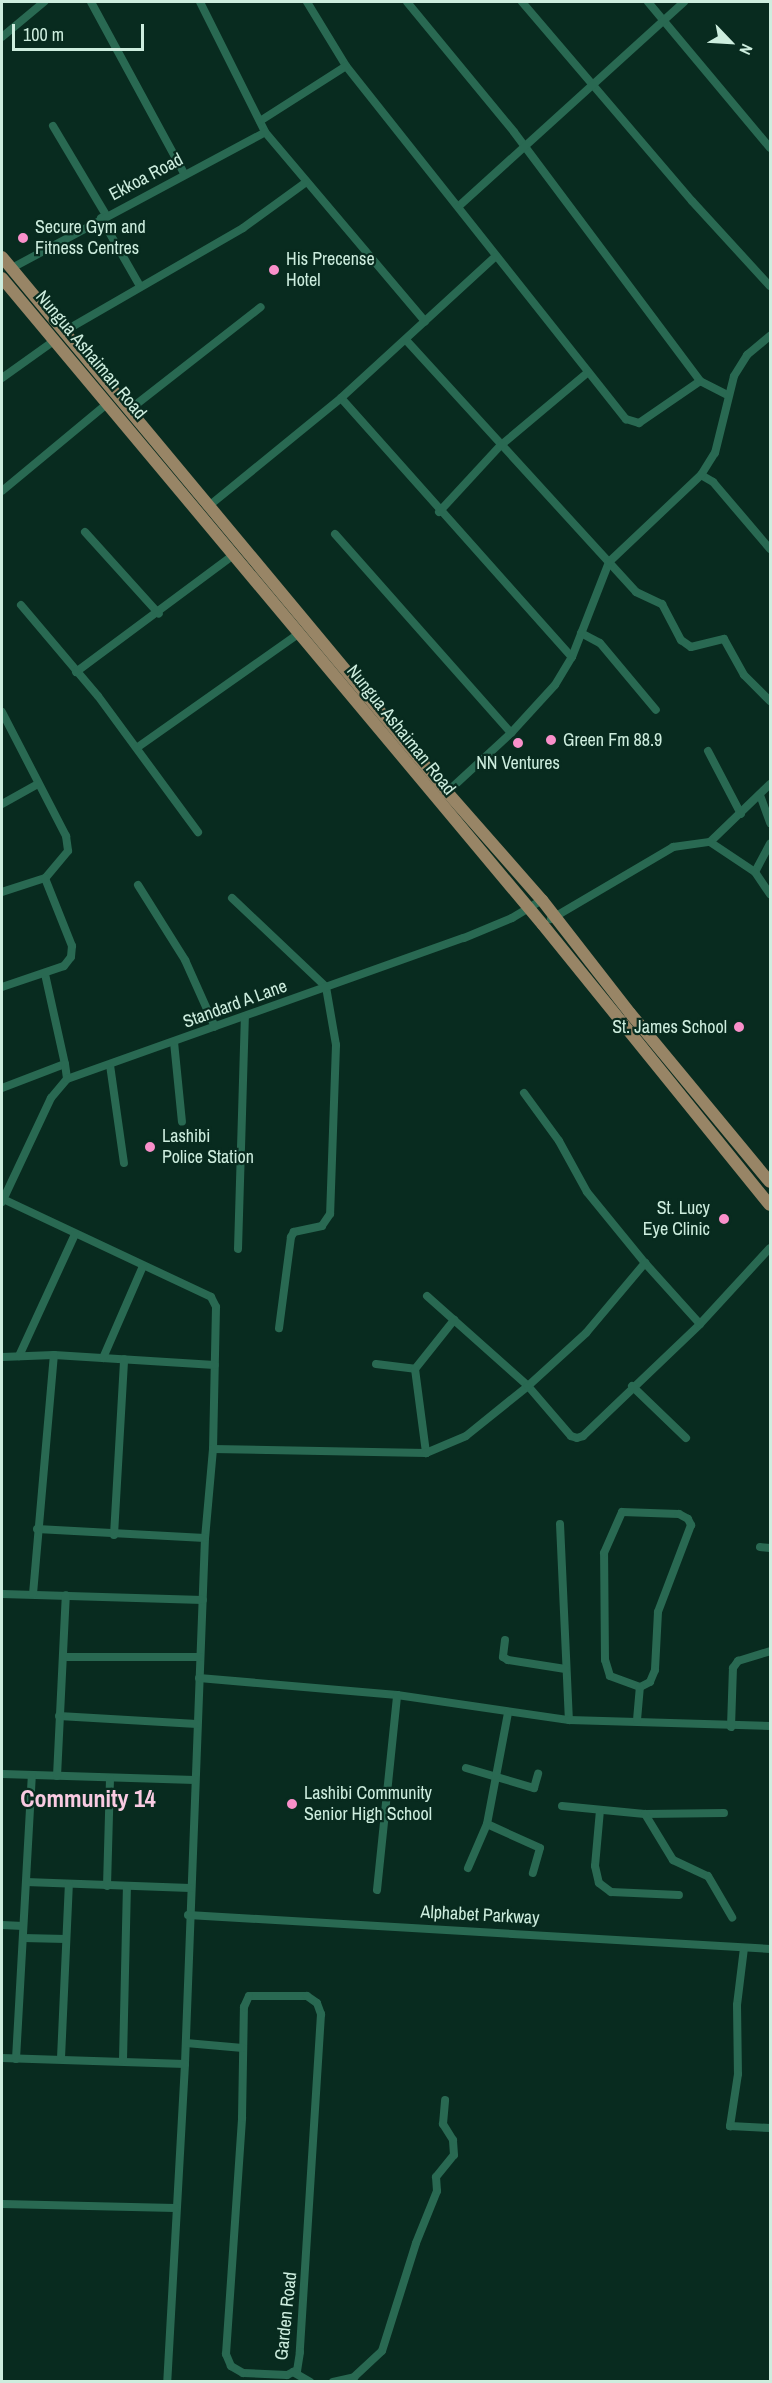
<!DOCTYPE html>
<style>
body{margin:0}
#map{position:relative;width:772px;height:2383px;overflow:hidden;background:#082b1f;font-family:"Archivo Narrow",sans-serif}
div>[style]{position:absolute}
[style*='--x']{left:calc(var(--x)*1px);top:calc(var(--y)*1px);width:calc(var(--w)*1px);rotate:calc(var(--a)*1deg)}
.minor>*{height:8px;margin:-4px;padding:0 4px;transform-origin:4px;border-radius:4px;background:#296952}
.primary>*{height:12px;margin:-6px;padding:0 6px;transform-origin:6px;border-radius:6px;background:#988566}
.dots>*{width:16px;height:16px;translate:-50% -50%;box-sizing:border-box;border:3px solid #082b1f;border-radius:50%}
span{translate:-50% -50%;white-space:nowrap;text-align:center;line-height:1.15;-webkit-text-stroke:4.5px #082b1f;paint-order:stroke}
.street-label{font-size:18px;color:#cdedde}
.poi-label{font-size:18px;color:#cdedde}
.left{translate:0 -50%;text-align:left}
.right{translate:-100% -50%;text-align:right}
.district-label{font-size:24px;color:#f9cbe2;font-weight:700}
.frame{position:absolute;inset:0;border:3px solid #cdedde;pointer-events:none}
.north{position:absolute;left:700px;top:12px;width:60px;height:60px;-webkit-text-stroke:4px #082b1f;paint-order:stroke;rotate:115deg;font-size:16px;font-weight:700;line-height:24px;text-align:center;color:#cdedde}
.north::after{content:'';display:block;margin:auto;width:21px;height:27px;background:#cdedde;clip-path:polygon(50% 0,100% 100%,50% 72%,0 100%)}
.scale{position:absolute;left:12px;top:24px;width:132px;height:27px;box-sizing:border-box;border:3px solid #cdedde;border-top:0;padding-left:8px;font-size:18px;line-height:21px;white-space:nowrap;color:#cdedde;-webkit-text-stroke:4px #082b1f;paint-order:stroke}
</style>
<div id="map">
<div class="minor">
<div style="--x:91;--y:2;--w:195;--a:61.5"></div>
<div style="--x:200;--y:2;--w:145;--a:63.4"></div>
<div style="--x:265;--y:132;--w:248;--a:49.8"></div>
<div style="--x:307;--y:2;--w:75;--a:58.6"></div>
<div style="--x:346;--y:66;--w:451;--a:51.6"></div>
<div style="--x:626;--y:419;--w:14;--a:17"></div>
<div style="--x:639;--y:423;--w:74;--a:-34.5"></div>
<div style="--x:407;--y:2;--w:168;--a:50.5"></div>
<div style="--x:514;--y:132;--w:311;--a:53.2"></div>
<div style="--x:700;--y:381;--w:30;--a:27"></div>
<div style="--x:522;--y:2;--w:262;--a:49.5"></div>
<div style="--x:692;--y:201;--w:115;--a:47.5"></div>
<div style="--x:648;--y:2;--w:190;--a:50.1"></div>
<div style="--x:2;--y:37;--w:55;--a:-39.8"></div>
<div style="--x:260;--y:121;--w:102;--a:-32.6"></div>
<div style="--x:53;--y:126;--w:104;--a:59.2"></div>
<div style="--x:459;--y:206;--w:304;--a:-42.2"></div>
<div style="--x:101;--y:218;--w:78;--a:60.2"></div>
<div style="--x:10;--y:269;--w:289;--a:-28.2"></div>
<div style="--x:63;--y:332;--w:208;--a:-30"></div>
<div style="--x:243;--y:228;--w:77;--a:-36"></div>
<div style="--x:406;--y:340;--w:341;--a:47.6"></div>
<div style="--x:636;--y:592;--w:29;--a:25"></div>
<div style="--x:662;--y:604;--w:41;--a:62.2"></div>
<div style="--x:681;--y:640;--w:12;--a:35"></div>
<div style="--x:691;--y:647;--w:34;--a:-14"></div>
<div style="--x:724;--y:639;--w:41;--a:60.9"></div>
<div style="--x:744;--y:675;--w:37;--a:45"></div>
<div style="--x:2;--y:378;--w:65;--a:-35.6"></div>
<div style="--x:341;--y:398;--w:347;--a:48.3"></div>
<div style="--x:129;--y:410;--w:167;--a:-38"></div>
<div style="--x:701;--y:475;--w:14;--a:30"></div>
<div style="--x:713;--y:482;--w:88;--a:49.6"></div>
<div style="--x:2;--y:491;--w:138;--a:-39.7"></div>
<div style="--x:210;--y:505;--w:169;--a:-39.2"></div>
<div style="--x:341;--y:398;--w:210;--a:-42.5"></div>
<div style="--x:439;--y:512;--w:90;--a:-47.3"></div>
<div style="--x:500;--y:446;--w:114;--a:-40"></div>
<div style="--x:85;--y:532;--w:110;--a:47.9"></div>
<div style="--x:335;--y:534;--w:266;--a:48.5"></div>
<div style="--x:21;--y:605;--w:119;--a:49.8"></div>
<div style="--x:98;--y:696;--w:169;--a:53.7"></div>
<div style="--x:581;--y:633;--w:21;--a:28"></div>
<div style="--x:600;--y:643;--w:87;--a:50.1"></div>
<div style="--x:76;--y:672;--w:194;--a:-36.6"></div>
<div style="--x:2;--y:712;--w:140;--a:62.7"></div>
<div style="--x:66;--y:836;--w:15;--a:82"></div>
<div style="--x:68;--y:851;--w:35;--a:130"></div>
<div style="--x:45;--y:878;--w:45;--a:162"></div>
<div style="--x:138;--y:747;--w:196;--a:-35.2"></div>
<div style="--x:708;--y:751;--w:71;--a:62.4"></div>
<div style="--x:445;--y:794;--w:90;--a:-42.7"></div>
<div style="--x:511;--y:733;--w:65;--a:-47.5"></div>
<div style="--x:555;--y:685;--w:33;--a:-59"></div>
<div style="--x:572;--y:657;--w:102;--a:-68.7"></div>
<div style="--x:609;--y:562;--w:127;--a:-43.4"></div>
<div style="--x:701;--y:475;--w:26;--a:-58"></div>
<div style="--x:715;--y:453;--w:79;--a:-76.1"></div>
<div style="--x:734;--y:376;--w:25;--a:-58"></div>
<div style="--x:747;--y:355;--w:30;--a:-40"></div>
<div style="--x:760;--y:795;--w:30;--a:70"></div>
<div style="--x:2;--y:804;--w:41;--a:-29.1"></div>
<div style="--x:710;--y:842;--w:83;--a:-44"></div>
<div style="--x:755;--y:872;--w:32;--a:-62"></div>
<div style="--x:138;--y:885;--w:89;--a:57.9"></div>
<div style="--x:185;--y:960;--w:73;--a:65.9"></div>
<div style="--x:232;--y:898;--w:129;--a:43.4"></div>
<div style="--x:326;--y:987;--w:59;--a:80.2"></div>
<div style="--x:336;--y:1045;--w:169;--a:92"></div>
<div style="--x:330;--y:1214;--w:14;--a:124"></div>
<div style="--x:322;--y:1226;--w:29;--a:168"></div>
<div style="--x:294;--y:1232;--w:6;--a:121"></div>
<div style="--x:291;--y:1237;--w:92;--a:97.5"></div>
<div style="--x:551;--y:919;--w:142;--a:-30.5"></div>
<div style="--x:673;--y:847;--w:37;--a:-8"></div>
<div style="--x:710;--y:842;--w:54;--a:33.7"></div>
<div style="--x:755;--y:872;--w:27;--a:56"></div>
<div style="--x:45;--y:974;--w:92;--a:77.5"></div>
<div style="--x:2;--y:987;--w:65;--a:-18.7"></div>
<div style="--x:64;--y:966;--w:11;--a:-52"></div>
<div style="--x:71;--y:957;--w:11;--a:-85"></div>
<div style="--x:72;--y:946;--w:73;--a:-111.7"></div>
<div style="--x:174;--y:1042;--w:80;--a:84.3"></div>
<div style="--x:110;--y:1065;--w:99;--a:81.9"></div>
<div style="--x:2;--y:1088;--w:67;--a:-20.9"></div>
<div style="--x:65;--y:1064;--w:15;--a:82"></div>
<div style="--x:524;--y:1093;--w:59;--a:53.9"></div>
<div style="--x:559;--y:1141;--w:58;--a:61.2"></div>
<div style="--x:587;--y:1192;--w:92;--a:50.8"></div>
<div style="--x:3;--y:1199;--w:230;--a:25.2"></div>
<div style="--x:211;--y:1297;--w:11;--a:63"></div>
<div style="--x:216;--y:1307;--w:142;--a:91.2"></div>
<div style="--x:213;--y:1449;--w:89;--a:95.1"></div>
<div style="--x:205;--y:1538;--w:526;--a:92.18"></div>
<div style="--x:185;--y:2064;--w:319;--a:93.2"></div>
<div style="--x:2;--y:1202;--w:115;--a:-64.8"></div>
<div style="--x:51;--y:1098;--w:25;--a:-50"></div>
<div style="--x:67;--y:1079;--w:421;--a:-19.6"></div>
<div style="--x:464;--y:938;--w:52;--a:-22.6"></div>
<div style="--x:512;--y:918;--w:35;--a:-31"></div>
<div style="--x:238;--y:1249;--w:232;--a:-88.3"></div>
<div style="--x:427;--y:1296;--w:135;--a:41.7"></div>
<div style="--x:528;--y:1386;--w:66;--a:49.3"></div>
<div style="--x:571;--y:1436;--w:6;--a:18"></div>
<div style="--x:577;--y:1438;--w:6;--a:-18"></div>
<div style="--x:583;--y:1436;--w:162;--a:-43.7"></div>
<div style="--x:19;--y:1356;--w:134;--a:-65.3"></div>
<div style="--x:2;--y:1357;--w:52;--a:-2.2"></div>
<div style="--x:54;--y:1355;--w:161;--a:3.6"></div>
<div style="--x:103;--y:1358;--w:100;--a:-66.5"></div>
<div style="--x:376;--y:1364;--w:39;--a:7"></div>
<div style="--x:415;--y:1369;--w:63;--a:-51.5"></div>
<div style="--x:415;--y:1369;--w:85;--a:82.5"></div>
<div style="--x:632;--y:1386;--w:75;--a:43.9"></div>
<div style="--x:213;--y:1449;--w:213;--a:1.1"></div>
<div style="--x:426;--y:1453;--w:43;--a:-23"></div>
<div style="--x:466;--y:1436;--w:80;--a:-38.9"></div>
<div style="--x:528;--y:1386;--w:79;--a:-42.4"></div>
<div style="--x:586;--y:1333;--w:92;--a:-49.9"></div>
<div style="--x:645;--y:1263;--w:82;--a:48"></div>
<div style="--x:700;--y:1324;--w:103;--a:-47.4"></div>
<div style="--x:622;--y:1512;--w:57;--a:2"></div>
<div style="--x:679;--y:1514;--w:10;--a:29"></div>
<div style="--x:688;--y:1519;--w:7;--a:63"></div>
<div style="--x:691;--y:1525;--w:93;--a:110.8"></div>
<div style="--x:658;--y:1612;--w:58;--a:93"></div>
<div style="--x:655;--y:1670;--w:13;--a:113"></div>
<div style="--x:650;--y:1682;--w:11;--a:153"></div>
<div style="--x:640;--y:1687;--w:32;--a:-160"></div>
<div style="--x:610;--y:1676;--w:17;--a:-107"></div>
<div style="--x:605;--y:1660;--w:107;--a:-90.5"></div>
<div style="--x:604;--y:1553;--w:45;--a:-66.3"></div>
<div style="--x:560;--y:1524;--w:196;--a:87.4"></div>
<div style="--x:37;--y:1529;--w:168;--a:3.1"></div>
<div style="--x:114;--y:1535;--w:176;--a:-86.7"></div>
<div style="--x:760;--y:1547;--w:10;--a:6"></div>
<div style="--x:2;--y:1594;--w:201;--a:1.7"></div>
<div style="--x:33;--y:1594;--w:240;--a:-85"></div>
<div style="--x:505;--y:1640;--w:17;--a:97"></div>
<div style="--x:503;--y:1657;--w:6;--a:31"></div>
<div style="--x:508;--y:1660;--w:58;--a:9"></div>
<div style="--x:63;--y:1657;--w:137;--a:0"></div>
<div style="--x:199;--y:1678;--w:199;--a:4.9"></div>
<div style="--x:397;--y:1695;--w:174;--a:8.3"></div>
<div style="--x:569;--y:1720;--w:201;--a:1.7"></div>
<div style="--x:59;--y:1716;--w:138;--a:3.3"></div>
<div style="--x:637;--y:1720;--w:33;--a:-85"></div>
<div style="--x:731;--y:1727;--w:59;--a:-88.1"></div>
<div style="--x:733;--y:1668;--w:9;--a:-54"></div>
<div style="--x:738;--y:1661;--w:34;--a:-17"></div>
<div style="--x:466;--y:1768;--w:71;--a:16.4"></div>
<div style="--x:534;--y:1788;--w:15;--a:-74"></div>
<div style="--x:2;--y:1774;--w:193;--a:1.8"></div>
<div style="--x:57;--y:1776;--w:181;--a:-87.2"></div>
<div style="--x:562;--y:1806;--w:83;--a:5.5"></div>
<div style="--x:645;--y:1814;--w:79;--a:-0.7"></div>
<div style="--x:600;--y:1810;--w:56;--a:95.1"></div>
<div style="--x:595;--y:1866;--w:17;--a:77"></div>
<div style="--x:599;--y:1883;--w:15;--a:37"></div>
<div style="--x:611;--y:1892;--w:68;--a:2.5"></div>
<div style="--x:645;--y:1814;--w:54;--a:58.7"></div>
<div style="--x:673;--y:1860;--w:38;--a:25"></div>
<div style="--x:708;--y:1876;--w:48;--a:59.7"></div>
<div style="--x:487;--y:1824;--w:58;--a:24.4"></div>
<div style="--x:540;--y:1848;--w:26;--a:106"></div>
<div style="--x:468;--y:1868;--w:48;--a:-66.6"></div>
<div style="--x:487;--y:1824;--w:113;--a:-79.3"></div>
<div style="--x:26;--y:1882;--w:164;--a:2.1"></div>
<div style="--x:107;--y:1886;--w:108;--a:-88.4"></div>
<div style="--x:377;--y:1890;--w:196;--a:-84.1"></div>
<div style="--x:188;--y:1915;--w:583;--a:3.34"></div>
<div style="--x:2;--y:1925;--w:21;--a:3"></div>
<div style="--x:23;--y:1938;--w:43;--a:1.3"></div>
<div style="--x:744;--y:1948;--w:57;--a:97"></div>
<div style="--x:737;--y:2005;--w:69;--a:89.2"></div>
<div style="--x:738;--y:2074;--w:53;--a:98.7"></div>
<div style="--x:730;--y:2126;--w:40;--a:2.9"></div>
<div style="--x:249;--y:1996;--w:58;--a:0"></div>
<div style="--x:307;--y:1996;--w:12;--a:35"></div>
<div style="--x:317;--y:2003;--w:12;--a:70"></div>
<div style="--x:321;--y:2014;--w:339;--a:93.6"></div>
<div style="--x:300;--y:2352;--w:18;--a:99"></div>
<div style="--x:297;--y:2370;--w:11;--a:153"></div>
<div style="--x:287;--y:2375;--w:44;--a:-177.4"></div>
<div style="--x:243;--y:2373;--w:14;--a:-150"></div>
<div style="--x:231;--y:2366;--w:13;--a:-113"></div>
<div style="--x:226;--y:2354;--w:237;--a:-86.1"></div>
<div style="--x:242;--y:2118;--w:111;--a:-89"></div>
<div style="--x:244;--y:2007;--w:12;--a:-66"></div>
<div style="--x:186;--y:2043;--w:57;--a:5"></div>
<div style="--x:2;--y:2058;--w:183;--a:1.9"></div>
<div style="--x:61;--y:2058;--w:174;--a:-87.4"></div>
<div style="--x:16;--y:2059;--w:284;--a:-86.8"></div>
<div style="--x:123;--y:2060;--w:174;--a:-88.7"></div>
<div style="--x:2;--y:2204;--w:173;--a:1.3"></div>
<div style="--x:293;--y:2372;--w:20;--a:30"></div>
<div style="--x:333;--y:2382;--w:22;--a:-13"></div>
<div style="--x:354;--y:2377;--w:38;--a:-43"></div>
<div style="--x:382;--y:2351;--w:113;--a:-72.5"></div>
<div style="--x:416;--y:2243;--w:56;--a:-68"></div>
<div style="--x:437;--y:2191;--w:14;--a:-94"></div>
<div style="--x:436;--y:2177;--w:28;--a:-51"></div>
<div style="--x:454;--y:2155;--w:15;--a:-94"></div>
<div style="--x:453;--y:2140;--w:19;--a:-122"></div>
<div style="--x:443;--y:2124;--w:24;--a:-85"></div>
</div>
<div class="primary">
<div style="--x:2;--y:257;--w:696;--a:50.25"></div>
<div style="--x:447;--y:792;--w:144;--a:48.7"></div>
<div style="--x:542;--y:900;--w:143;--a:52.1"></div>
<div style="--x:630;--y:1013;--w:219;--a:50.4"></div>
<div style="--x:2;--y:278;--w:843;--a:50.1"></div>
<div style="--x:543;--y:925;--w:360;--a:51"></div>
</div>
<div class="dots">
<div style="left:23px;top:238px;background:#f990ca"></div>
<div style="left:274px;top:270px;background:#f990ca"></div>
<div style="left:551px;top:740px;background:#f990ca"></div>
<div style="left:518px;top:743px;background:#f990ca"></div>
<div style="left:739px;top:1027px;background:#f990ca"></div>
<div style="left:150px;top:1147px;background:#f990ca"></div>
<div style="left:724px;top:1219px;background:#f990ca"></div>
<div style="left:292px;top:1804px;background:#f990ca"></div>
</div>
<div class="street-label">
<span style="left:146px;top:177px;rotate:-28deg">Ekkoa Road</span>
<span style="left:91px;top:355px;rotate:50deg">Nungua Ashaiman Road</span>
<span style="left:401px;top:730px;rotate:51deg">Nungua Ashaiman Road</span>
<span style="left:235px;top:1004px;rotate:-20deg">Standard A Lane</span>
<span style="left:480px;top:1915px;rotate:3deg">Alphabet Parkway</span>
<span style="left:286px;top:2316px;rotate:-84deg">Garden Road</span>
</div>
<div class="poi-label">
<span class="left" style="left:35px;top:238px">Secure Gym and<br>Fitness Centres</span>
<span class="left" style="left:286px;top:270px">His Precense<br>Hotel</span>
<span class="left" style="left:563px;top:740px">Green Fm 88.9</span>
<span style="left:518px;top:763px">NN Ventures</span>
<span class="right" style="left:727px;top:1027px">St. James School</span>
<span class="left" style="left:162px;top:1147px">Lashibi<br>Police Station</span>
<span class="right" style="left:710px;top:1219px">St. Lucy<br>Eye Clinic</span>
<span class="left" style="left:304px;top:1804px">Lashibi Community<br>Senior High School</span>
</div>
<div class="district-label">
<span style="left:88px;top:1799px">Community 14</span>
</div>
<div class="frame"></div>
<div class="north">N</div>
<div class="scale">100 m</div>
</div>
